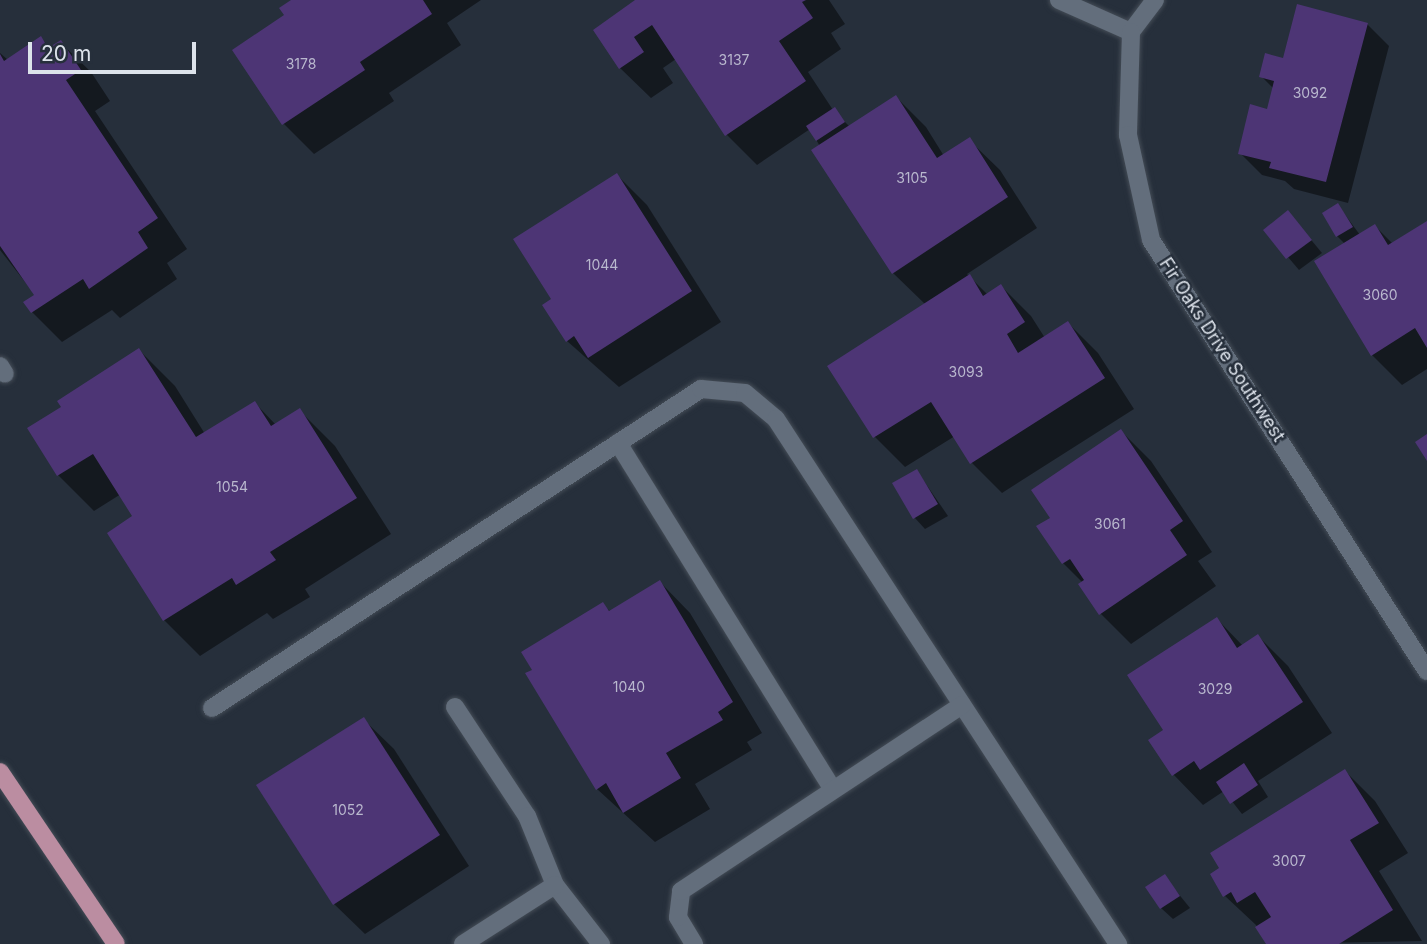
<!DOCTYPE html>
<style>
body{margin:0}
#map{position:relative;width:1427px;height:944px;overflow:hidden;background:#262f3b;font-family:Inter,sans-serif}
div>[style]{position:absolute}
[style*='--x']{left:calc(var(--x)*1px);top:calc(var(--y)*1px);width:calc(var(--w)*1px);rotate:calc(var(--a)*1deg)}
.shadow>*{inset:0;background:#0007}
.building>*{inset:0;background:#4d3575}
.roads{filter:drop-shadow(0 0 2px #444c56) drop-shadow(0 0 2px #444c56)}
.lane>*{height:18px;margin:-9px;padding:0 9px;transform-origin:9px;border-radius:9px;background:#636e7c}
.street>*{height:18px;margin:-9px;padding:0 9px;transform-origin:9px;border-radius:9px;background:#636e7c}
.primary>*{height:18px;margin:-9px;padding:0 9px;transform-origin:9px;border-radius:9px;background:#bb8da1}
span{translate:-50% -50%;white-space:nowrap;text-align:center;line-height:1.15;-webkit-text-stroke:5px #262f3b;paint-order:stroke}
.number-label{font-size:14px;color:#b9b8ce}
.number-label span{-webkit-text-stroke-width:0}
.street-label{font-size:18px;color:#dde3eb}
.scale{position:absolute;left:28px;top:42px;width:168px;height:32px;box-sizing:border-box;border:4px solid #dde3eb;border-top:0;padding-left:9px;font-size:21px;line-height:24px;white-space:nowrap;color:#dde3eb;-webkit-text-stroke:5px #262f3b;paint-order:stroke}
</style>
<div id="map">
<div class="shadow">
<div style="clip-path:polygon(294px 0,481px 0,447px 23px,461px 45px,389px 93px,394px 101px,314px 154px,284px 124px,286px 15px)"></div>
<div style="clip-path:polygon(636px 0,829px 0,845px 24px,831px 33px,841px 49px,808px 72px,833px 110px,850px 127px,896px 97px,926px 127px,944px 156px,969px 140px,1000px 170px,1037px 228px,967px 274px,988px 295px,1001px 286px,1031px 316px,1045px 338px,1068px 323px,1098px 353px,1134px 409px,1002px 493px,972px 463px,955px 436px,905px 467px,875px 437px,829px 366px,926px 305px,893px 273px,810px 129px,757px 165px,727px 135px,676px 59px,663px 68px,673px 83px,651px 98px,620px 68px)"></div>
<div style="clip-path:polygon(1367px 24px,1389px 46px,1348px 203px,1294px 189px,1285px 181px,1262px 175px,1240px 153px,1268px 111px,1274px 89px,1261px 76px,1284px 60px)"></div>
<div style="clip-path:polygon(40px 38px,51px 48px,60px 42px,91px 72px,110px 101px,95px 111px,187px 249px,167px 263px,177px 279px,120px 318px,112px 310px,62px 342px,32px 312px,36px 296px,0 250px,0 53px,8px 60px)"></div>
<div style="clip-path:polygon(617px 175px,647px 205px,721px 322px,619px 387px,567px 341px,553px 300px)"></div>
<div style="clip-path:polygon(1338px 205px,1360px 235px,1375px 226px,1393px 244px,1427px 223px,1427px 369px,1402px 385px,1372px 355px,1345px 244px,1337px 236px)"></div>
<div style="clip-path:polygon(1288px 212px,1322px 253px,1299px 270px,1265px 230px)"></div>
<div style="clip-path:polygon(139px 350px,175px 386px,205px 434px,255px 403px,276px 425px,299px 410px,335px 446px,391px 534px,305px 589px,310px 597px,273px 619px,267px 613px,200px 656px,164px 620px,135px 517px,121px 494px,94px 511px,58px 475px,63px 408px)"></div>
<div style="clip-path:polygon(1121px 431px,1151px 461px,1212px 552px,1198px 561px,1216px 586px,1131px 644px,1100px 613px,1083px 583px,1063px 563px,1052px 518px)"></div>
<div style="clip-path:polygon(917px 471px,948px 516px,925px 529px,914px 517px)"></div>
<div style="clip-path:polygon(660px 582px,690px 613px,762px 733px,747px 742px,752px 750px,695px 784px,710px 809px,655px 842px,597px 789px,603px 605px,611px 612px)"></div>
<div style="clip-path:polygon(1217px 619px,1243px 646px,1258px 636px,1288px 666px,1332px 733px,1258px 781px,1268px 797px,1242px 814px,1224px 791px,1203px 805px,1173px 774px,1165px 731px)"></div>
<div style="clip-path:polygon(363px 719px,394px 749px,469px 866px,365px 934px,334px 904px)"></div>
<div style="clip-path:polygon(1345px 771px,1375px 801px,1408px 853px,1379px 871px,1422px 941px,1268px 944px,1256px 925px,1225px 896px)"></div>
<div style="clip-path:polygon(1164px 876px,1190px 908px,1173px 919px,1161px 908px)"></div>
</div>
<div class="building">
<div style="clip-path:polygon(291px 0,423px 0,432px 14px,360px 62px,365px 70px,282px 125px,232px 50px,284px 15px,279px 8px)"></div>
<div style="clip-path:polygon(635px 0,806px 0,802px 2px,813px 18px,779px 41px,806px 81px,725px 136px,652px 25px,634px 37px,644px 52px,619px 69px,593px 30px)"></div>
<div style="clip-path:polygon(1297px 4px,1368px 23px,1326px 182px,1269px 168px,1271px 162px,1238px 154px,1250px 104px,1267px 109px,1274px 81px,1259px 77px,1265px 53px,1283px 58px)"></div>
<div style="clip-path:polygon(41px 36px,48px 48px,61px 40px,81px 70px,66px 80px,158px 218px,138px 232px,148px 248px,89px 289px,83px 279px,31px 313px,23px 302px,34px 295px,0 246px,0 54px,4px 61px)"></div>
<div style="clip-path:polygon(896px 95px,937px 158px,970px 137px,1008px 197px,892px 274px,811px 150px)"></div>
<div style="clip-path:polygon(835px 107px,845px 122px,816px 141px,806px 126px)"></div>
<div style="clip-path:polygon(617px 173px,692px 291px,588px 358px,574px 336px,566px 342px,542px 305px,551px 299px,513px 239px)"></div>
<div style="clip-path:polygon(1338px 203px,1353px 227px,1336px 237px,1322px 213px)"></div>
<div style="clip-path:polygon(1288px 210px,1312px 240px,1286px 259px,1263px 230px)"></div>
<div style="clip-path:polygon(1427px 221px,1427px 348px,1415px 328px,1371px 356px,1314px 261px,1375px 224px,1388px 245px)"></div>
<div style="clip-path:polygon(970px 274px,983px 296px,1001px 284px,1025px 322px,1007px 334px,1018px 353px,1068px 321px,1105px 378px,970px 464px,931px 402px,873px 438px,827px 366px)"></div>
<div style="clip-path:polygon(139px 348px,196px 437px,255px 401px,271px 426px,300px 408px,357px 498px,270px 552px,276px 560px,236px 585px,232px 578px,163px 621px,107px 533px,132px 516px,93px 454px,57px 476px,27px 428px,61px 407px,57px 401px)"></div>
<div style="clip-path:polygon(1121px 429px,1183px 521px,1170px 530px,1187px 555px,1099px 615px,1078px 584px,1084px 580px,1070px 559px,1062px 564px,1036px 526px,1050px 518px,1031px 490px)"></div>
<div style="clip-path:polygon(1427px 434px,1427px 461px,1415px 442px)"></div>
<div style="clip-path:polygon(917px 469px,938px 504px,913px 519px,892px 483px)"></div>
<div style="clip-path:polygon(660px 580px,733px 702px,718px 712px,723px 720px,666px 753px,681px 778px,623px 813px,606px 783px,596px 790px,525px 673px,532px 670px,521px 652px,603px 602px,609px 611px)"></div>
<div style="clip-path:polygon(1217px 617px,1237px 648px,1258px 634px,1303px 702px,1200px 770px,1194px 761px,1172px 776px,1148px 740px,1163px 730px,1127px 675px)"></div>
<div style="clip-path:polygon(364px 717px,440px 835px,333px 905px,256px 785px)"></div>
<div style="clip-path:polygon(1244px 763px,1258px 785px,1230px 804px,1216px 782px)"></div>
<div style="clip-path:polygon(1345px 769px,1379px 823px,1350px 840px,1393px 910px,1339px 944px,1266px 944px,1255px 927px,1271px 917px,1255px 892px,1237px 903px,1231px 892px,1223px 897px,1210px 874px,1219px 868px,1210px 853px)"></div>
<div style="clip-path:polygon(1165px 874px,1180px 896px,1160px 909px,1145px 887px)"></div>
</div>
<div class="roads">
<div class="lane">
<div style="--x:0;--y:366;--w:9;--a:58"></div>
<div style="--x:618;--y:443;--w:406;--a:58.2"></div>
<div style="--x:455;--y:707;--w:131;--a:56.6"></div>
<div style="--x:527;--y:816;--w:74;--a:67.9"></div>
<div style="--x:555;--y:885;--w:75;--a:52.1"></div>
<div style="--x:212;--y:708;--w:584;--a:-33.12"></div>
<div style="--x:701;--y:389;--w:44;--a:5.2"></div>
<div style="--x:745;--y:393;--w:40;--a:40"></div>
<div style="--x:776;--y:419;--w:627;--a:56.92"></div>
<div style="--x:463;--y:944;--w:109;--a:-32.7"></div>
<div style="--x:694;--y:944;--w:31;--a:-121"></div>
<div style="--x:678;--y:917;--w:26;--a:-83"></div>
<div style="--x:681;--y:891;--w:337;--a:-33.5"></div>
</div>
<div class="street">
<div style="--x:1059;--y:0;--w:79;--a:24"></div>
<div style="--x:1155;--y:0;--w:40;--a:127"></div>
<div style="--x:1131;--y:32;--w:103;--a:91.7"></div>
<div style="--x:1128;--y:135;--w:107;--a:77.6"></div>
<div style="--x:1151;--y:240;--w:512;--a:57.37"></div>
</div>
<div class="primary">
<div style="--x:0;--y:772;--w:207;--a:56"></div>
</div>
</div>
<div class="number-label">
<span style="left:734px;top:60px">3137</span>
<span style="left:301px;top:64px">3178</span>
<span style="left:1310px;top:93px">3092</span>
<span style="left:912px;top:178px">3105</span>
<span style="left:602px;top:265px">1044</span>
<span style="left:1380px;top:295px">3060</span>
<span style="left:966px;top:372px">3093</span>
<span style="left:232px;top:487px">1054</span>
<span style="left:1110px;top:524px">3061</span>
<span style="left:629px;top:687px">1040</span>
<span style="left:1215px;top:689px">3029</span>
<span style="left:348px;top:810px">1052</span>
<span style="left:1289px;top:861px">3007</span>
</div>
<div class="street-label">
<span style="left:1222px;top:350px;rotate:57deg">Fir Oaks Drive Southwest</span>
</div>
<div class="scale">20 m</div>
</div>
